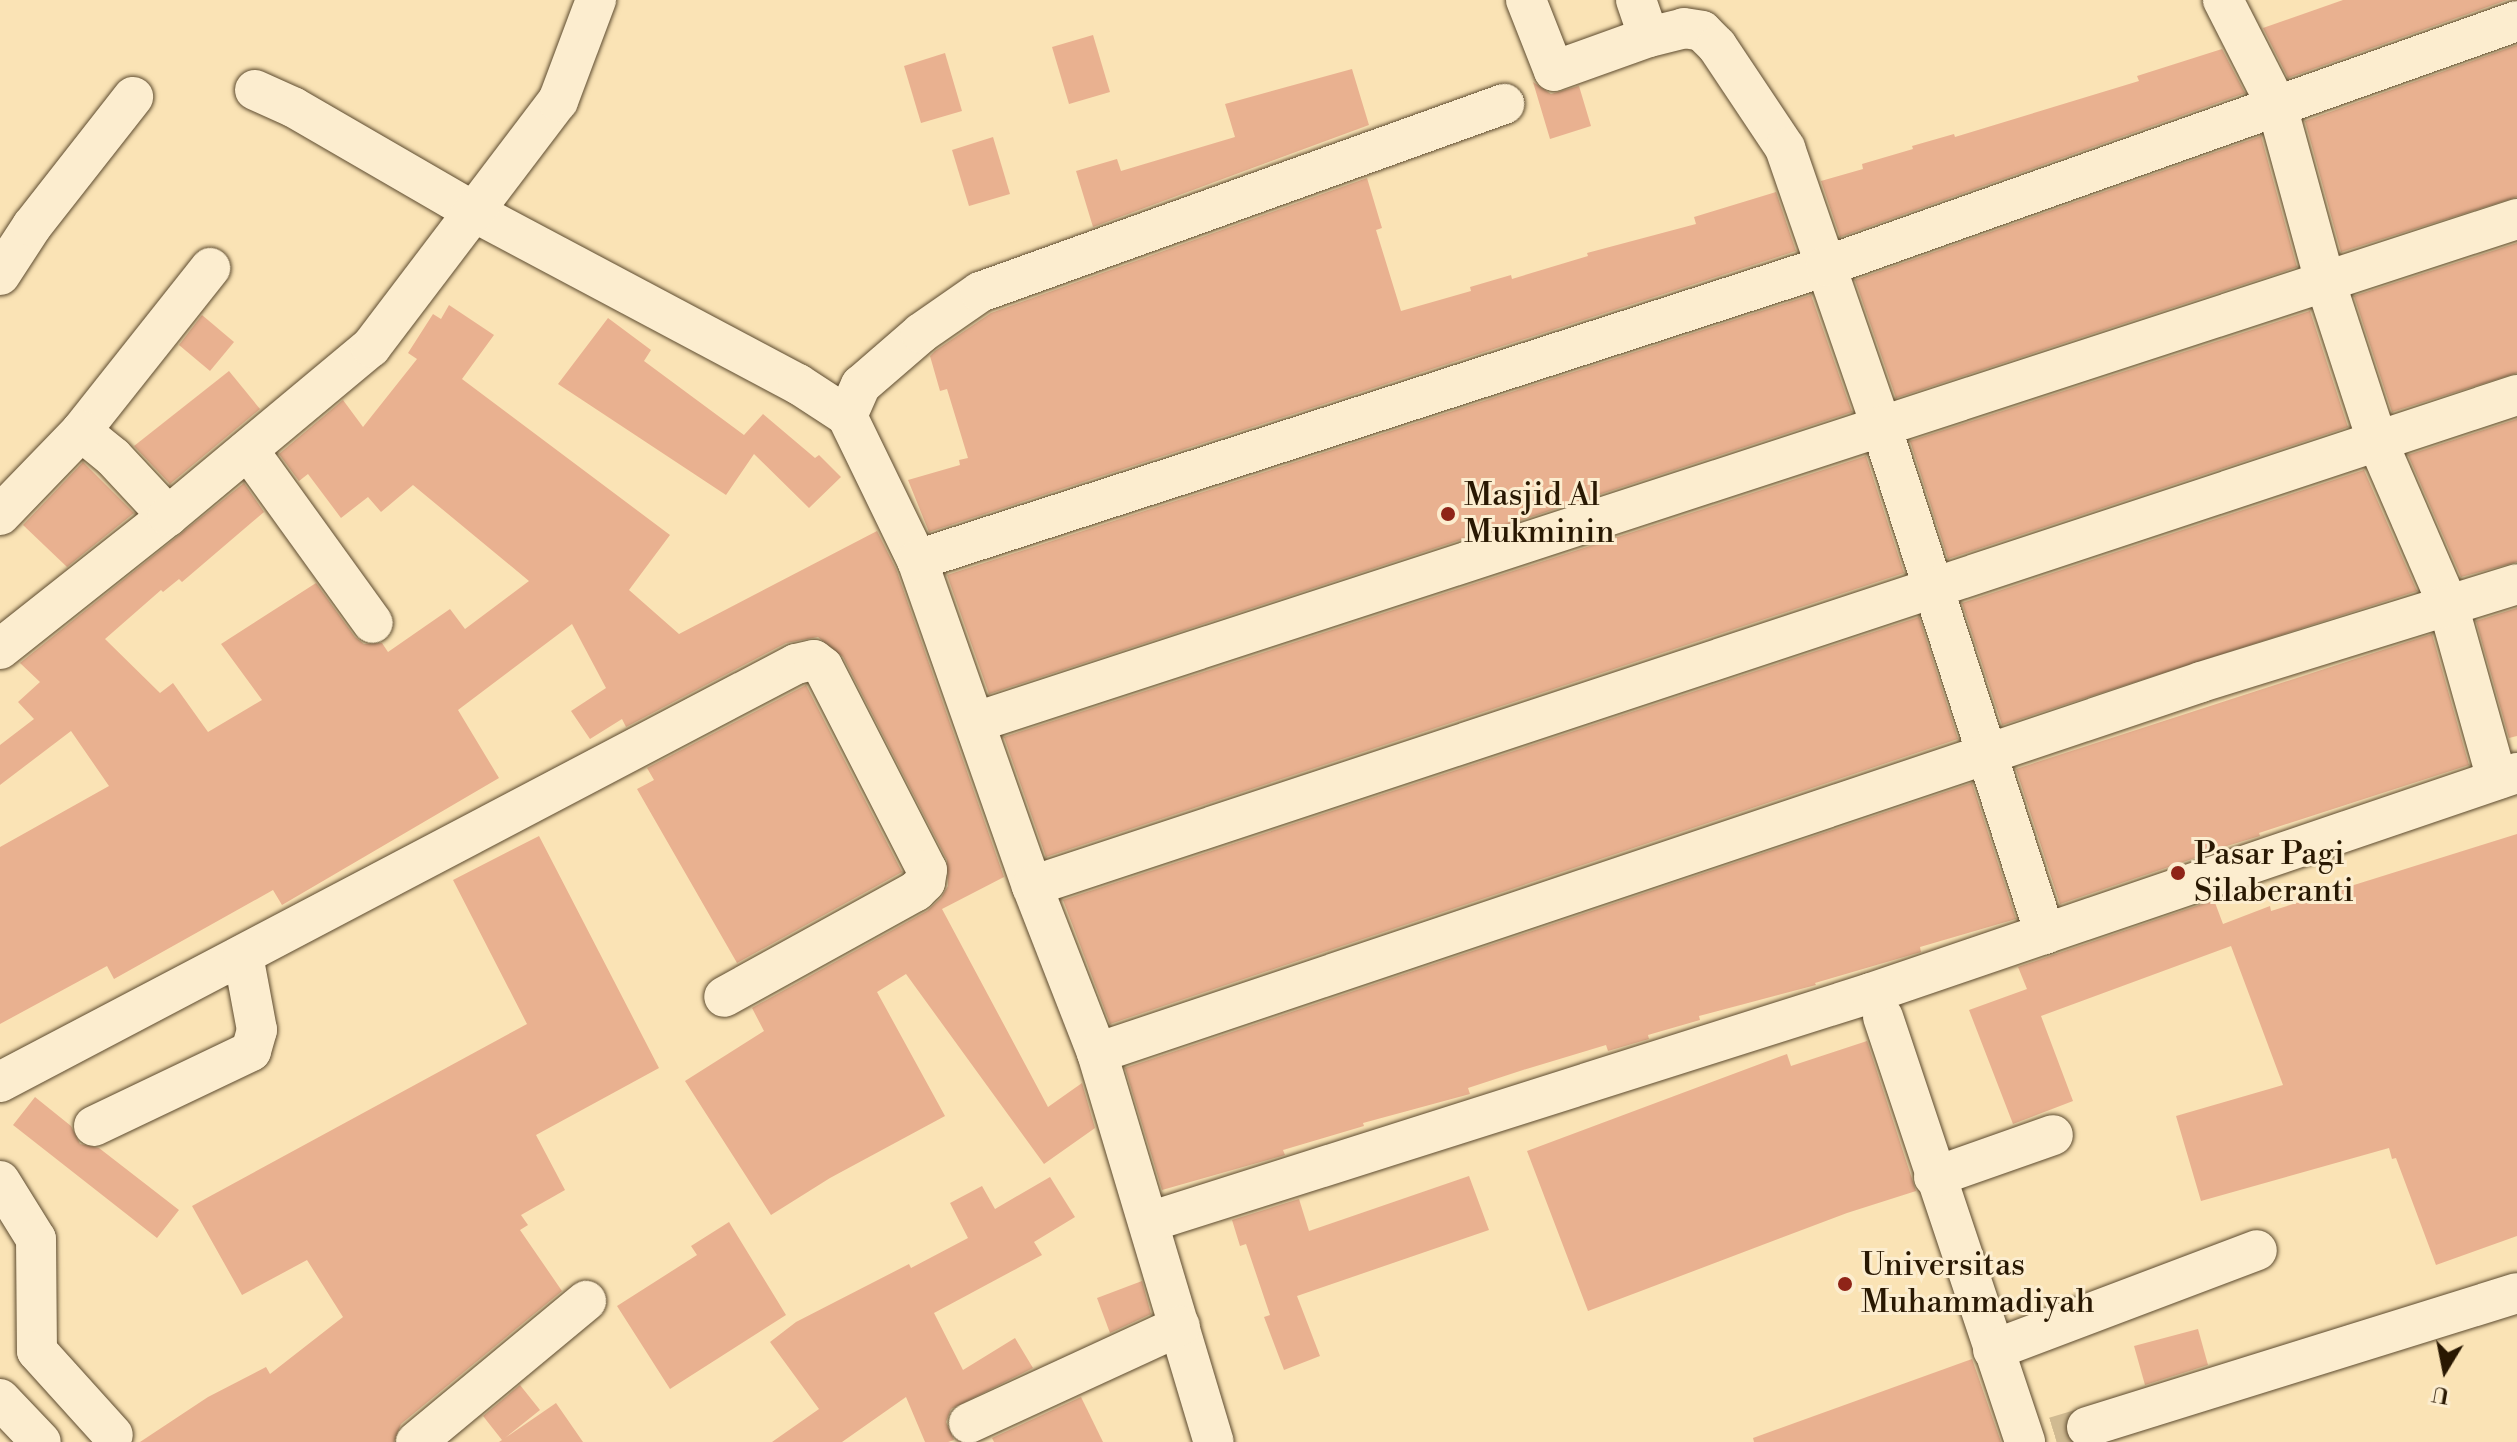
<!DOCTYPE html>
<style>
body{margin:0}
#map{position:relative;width:2517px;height:1442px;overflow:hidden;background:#fae3b5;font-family:"Libre Bodoni",serif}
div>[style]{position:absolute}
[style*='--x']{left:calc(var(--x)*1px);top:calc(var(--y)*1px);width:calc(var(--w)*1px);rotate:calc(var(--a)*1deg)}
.building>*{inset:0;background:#e9b190}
.minor-tunnel>*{height:40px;margin-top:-20px;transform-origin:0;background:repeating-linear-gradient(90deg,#d0ba91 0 40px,transparent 0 60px)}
.roads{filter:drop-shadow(0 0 2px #5d4b2f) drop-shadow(0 0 2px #5d4b2f)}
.minor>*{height:40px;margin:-20px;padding:0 20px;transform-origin:20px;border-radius:20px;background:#fcedcf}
.dots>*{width:22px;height:22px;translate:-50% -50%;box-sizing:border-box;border:4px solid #fcedcf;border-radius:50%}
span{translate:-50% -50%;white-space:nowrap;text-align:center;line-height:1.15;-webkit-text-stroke:6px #fcedcf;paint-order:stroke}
.poi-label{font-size:32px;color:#291802}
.left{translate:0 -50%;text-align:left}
.north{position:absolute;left:2405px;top:1330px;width:80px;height:80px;-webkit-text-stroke:6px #fcedcf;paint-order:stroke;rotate:190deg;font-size:22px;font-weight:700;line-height:32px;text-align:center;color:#291802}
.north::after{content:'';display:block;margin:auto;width:28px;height:36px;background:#291802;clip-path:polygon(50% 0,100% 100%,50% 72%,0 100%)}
</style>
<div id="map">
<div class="building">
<div style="clip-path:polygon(2343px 0,2507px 0,2288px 78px,2263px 28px)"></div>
<div style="clip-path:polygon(1093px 35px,1110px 92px,1069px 104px,1052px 47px)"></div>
<div style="clip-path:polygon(2517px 45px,2517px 197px,2341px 252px,2305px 121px)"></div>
<div style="clip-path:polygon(2222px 49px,2245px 93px,1840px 237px,1821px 181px,1863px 169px,1862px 164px,1913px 149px,1912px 146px,1954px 134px,1955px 137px,2139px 81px,2137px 76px)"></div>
<div style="clip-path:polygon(945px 53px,962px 111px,921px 123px,904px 66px)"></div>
<div style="clip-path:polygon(1352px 69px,1369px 125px,1093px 227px,1076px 171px,1117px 159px,1121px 171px,1235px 137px,1225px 104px)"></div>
<div style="clip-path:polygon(1533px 82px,1551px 94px,1579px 86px,1591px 126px,1550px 139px)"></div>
<div style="clip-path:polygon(2261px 136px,2297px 267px,1896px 398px,1855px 280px)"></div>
<div style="clip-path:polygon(993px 137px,1010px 194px,969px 206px,952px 150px)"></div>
<div style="clip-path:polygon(1367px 178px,1382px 228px,1376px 230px,1401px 311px,1471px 291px,1470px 287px,1511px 275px,1512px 279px,1588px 256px,1587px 253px,1696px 224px,1694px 217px,1776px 192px,1796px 251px,929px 532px,908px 480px,960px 465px,959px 460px,968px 458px,947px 389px,940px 391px,930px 356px,935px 351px,991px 313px)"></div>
<div style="clip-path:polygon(2517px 243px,2517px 373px,2392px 412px,2354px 296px)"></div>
<div style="clip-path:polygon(1811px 295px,1852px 412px,989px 694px,947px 575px)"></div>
<div style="clip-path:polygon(449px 305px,494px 335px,462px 379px,670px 535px,629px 590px,679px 634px,877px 531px,896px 569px,1004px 877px,942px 909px,1048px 1107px,1082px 1083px,1095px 1128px,1044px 1164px,906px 974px,877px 992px,945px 1116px,830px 1178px,771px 1215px,685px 1081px,764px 1031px,752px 1008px,927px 911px,941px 898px,948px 886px,947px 860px,843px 657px,818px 637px,786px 643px,626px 727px,622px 719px,590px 739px,571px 711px,606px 688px,572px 624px,458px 710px,499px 778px,282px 905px,273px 890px,114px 979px,107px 966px,0 1024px,0 847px,109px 786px,71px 731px,0 785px,0 745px,34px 719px,18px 702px,40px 682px,20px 663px,244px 483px,264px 512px,182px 582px,179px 579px,163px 592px,161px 590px,105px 639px,160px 693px,173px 683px,208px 732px,262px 700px,221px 644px,316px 583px,355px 637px,364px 644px,382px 643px,388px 652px,450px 609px,465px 629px,529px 581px,413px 485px,381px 512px,368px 497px,341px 518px,308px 474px,299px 481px,279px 454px,343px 400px,363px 427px,417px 359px,408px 353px,433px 314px,441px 319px)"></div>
<div style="clip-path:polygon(2310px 311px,2348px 427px,1948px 559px,1910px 441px)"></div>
<div style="clip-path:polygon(202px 315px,234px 342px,210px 371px,179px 345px)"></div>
<div style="clip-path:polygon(608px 318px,651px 350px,644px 361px,744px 435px,763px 414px,815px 458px,819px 455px,841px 477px,809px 508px,754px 454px,726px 495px,558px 384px)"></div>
<div style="clip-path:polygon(229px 371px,260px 409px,170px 484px,134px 446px)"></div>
<div style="clip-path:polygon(2517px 419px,2517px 562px,2461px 577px,2408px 455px)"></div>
<div style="clip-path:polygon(1866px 456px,1904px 573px,1046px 857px,1004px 737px)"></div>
<div style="clip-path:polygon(83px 462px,134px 513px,67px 567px,23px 525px)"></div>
<div style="clip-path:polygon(2364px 470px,2417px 591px,2002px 725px,1962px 603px)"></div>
<div style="clip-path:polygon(2517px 608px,2517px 736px,2509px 738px,2476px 621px)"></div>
<div style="clip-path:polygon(1919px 617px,1958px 739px,1110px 1024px,1063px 900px)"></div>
<div style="clip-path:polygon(2432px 634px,2469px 765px,2259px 833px,2260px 836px,2197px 855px,2198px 857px,2060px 904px,2016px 769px)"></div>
<div style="clip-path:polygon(806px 685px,902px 872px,737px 963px,637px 789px,654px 780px,647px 768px)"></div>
<div style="clip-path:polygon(1972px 783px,2016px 919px,1920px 947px,1921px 952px,1815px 983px,1816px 985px,1699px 1016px,1700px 1020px,1648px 1035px,1649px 1039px,1608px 1051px,1606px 1045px,1523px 1070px,1468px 1088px,1470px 1094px,1363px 1123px,1364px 1126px,1283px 1150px,1285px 1155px,1162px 1190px,1125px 1068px)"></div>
<div style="clip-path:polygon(2517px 834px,2517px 1236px,2436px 1265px,2396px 1158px,2392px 1159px,2389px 1148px,2201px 1201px,2176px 1116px,2283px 1085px,2231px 946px,2041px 1016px,2073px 1101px,2013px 1124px,1969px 1010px,2027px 989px,2018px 967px,2214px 900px,2223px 924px,2270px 906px,2271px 911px)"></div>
<div style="clip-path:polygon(539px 836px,659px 1068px,536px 1135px,565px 1190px,521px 1215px,528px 1225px,520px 1230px,562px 1291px,401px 1424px,394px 1442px,140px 1442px,208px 1397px,266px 1367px,270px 1374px,343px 1317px,307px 1260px,242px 1295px,192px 1206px,527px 1024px,453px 880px)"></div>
<div style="clip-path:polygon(1867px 1041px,1916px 1191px,1847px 1213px,1588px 1311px,1527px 1151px,1787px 1054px,1791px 1066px)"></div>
<div style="clip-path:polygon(35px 1097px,71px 1126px,80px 1144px,99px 1148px,179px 1210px,157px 1238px,13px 1125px)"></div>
<div style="clip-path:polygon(1469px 1176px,1489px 1230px,1297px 1296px,1320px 1356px,1284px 1370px,1264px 1317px,1270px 1315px,1246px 1244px,1240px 1246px,1232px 1220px,1299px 1199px,1309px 1231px)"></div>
<div style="clip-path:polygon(1050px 1177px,1075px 1217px,1034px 1242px,1042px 1255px,934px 1313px,963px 1370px,1015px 1338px,1033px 1368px,951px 1409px,946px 1422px,954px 1440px,948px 1442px,925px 1442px,906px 1397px,842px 1442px,772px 1442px,819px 1409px,770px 1342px,796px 1322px,909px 1264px,911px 1268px,968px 1238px,950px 1203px,982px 1186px,995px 1209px)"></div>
<div style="clip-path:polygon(729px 1222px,786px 1315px,670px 1389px,617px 1306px,697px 1255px,691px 1246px)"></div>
<div style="clip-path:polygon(1142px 1281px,1151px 1314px,1110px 1333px,1097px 1298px)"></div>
<div style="clip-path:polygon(2198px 1329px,2208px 1365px,2145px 1385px,2134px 1346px)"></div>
<div style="clip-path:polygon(1972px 1359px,2001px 1442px,1754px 1442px,1753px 1438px)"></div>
<div style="clip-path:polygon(520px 1385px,540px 1410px,505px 1438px,556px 1403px,583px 1442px,499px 1442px,502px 1440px,483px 1416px)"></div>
<div style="clip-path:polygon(1081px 1397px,1103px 1442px,994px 1442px,992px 1438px)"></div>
</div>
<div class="minor-tunnel">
<div style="--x:2055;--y:1437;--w:34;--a:-17"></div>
</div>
<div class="roads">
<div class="minor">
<div style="--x:1526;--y:0;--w:76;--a:68.5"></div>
<div style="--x:1554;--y:71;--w:101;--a:-19.7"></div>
<div style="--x:1649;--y:37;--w:36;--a:-14"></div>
<div style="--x:1684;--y:28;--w:18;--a:9"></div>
<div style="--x:1702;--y:31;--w:21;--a:45"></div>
<div style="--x:1717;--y:46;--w:123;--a:56.3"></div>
<div style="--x:1785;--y:148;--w:294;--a:70.9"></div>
<div style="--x:1881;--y:426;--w:534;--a:72.11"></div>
<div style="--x:1636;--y:0;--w:39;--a:71"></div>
<div style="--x:2223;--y:0;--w:119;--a:63"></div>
<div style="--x:2277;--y:106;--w:181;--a:74.7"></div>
<div style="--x:2325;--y:281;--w:170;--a:71.9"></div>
<div style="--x:2378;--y:443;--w:176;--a:66.6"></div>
<div style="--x:2448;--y:605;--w:181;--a:74.3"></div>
<div style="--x:255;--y:90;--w:42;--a:24.1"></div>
<div style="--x:293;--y:107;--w:211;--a:30.1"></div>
<div style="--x:476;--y:213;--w:365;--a:28"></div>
<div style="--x:798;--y:384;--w:59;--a:33.1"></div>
<div style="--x:847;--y:416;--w:160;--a:64.1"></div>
<div style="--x:917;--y:560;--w:346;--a:70.6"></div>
<div style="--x:1032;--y:886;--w:179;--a:68.7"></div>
<div style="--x:1097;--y:1053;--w:406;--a:73.3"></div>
<div style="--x:0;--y:275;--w:59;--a:-56.9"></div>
<div style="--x:32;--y:226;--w:164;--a:-51.9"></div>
<div style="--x:847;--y:416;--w:34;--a:-66"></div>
<div style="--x:861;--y:385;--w:79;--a:-40.9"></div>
<div style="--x:921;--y:333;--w:72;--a:-34.8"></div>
<div style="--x:980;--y:292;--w:557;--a:-19.74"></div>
<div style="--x:81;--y:431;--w:208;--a:-51.6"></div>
<div style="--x:248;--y:450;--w:213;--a:54.2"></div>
<div style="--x:0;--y:515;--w:117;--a:-46"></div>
<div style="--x:81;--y:431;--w:41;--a:39.1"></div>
<div style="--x:113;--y:457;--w:81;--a:47"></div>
<div style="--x:917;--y:560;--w:955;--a:-17.92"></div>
<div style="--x:1826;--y:266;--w:733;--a:-19.52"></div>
<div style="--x:0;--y:649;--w:214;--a:-38.4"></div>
<div style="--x:168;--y:516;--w:264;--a:-39.8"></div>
<div style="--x:371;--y:347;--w:309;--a:-52.8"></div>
<div style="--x:558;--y:101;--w:108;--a:-69.4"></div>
<div style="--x:976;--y:722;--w:1621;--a:-18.08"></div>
<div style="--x:1032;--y:886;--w:1564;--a:-18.3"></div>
<div style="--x:1883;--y:1017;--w:448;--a:71.5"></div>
<div style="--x:1097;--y:1053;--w:1165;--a:-18.57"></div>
<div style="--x:2201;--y:682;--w:331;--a:-17.2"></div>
<div style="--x:0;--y:1082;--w:899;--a:-27.71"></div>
<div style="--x:796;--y:664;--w:18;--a:-13"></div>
<div style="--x:814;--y:660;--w:11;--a:38"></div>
<div style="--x:823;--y:667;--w:228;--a:62.9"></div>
<div style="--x:927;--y:870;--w:12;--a:99"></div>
<div style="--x:925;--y:882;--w:13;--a:135"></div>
<div style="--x:916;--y:891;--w:219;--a:151.1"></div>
<div style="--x:94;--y:1126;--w:174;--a:-25.5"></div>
<div style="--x:251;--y:1051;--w:22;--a:-74"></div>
<div style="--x:257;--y:1030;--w:76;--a:-100.6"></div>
<div style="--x:1934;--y:1177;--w:126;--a:-19.4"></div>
<div style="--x:0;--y:1181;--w:68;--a:58.2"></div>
<div style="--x:36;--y:1239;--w:112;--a:89.5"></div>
<div style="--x:37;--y:1351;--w:113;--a:47.9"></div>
<div style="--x:1149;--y:1222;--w:757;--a:-17.6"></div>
<div style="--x:1871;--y:993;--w:682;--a:-18.81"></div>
<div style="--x:1993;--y:1350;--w:282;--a:-20.7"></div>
<div style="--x:0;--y:1399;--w:59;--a:46.4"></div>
<div style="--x:969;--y:1423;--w:232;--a:-24.7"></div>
<div style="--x:2087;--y:1427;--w:450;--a:-17.3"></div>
<div style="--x:416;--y:1442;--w:221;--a:-39.7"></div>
</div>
</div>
<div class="dots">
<div style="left:1448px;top:514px;background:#8f2418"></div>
<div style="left:2178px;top:873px;background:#8f2418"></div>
<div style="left:1845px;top:1284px;background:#8f2418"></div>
</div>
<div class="poi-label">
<span class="left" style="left:1464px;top:514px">Masjid Al<br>Mukminin</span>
<span class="left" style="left:2194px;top:873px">Pasar Pagi<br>Silaberanti</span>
<span class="left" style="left:1861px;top:1284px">Universitas<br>Muhammadiyah</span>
</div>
<div class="north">U</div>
</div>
